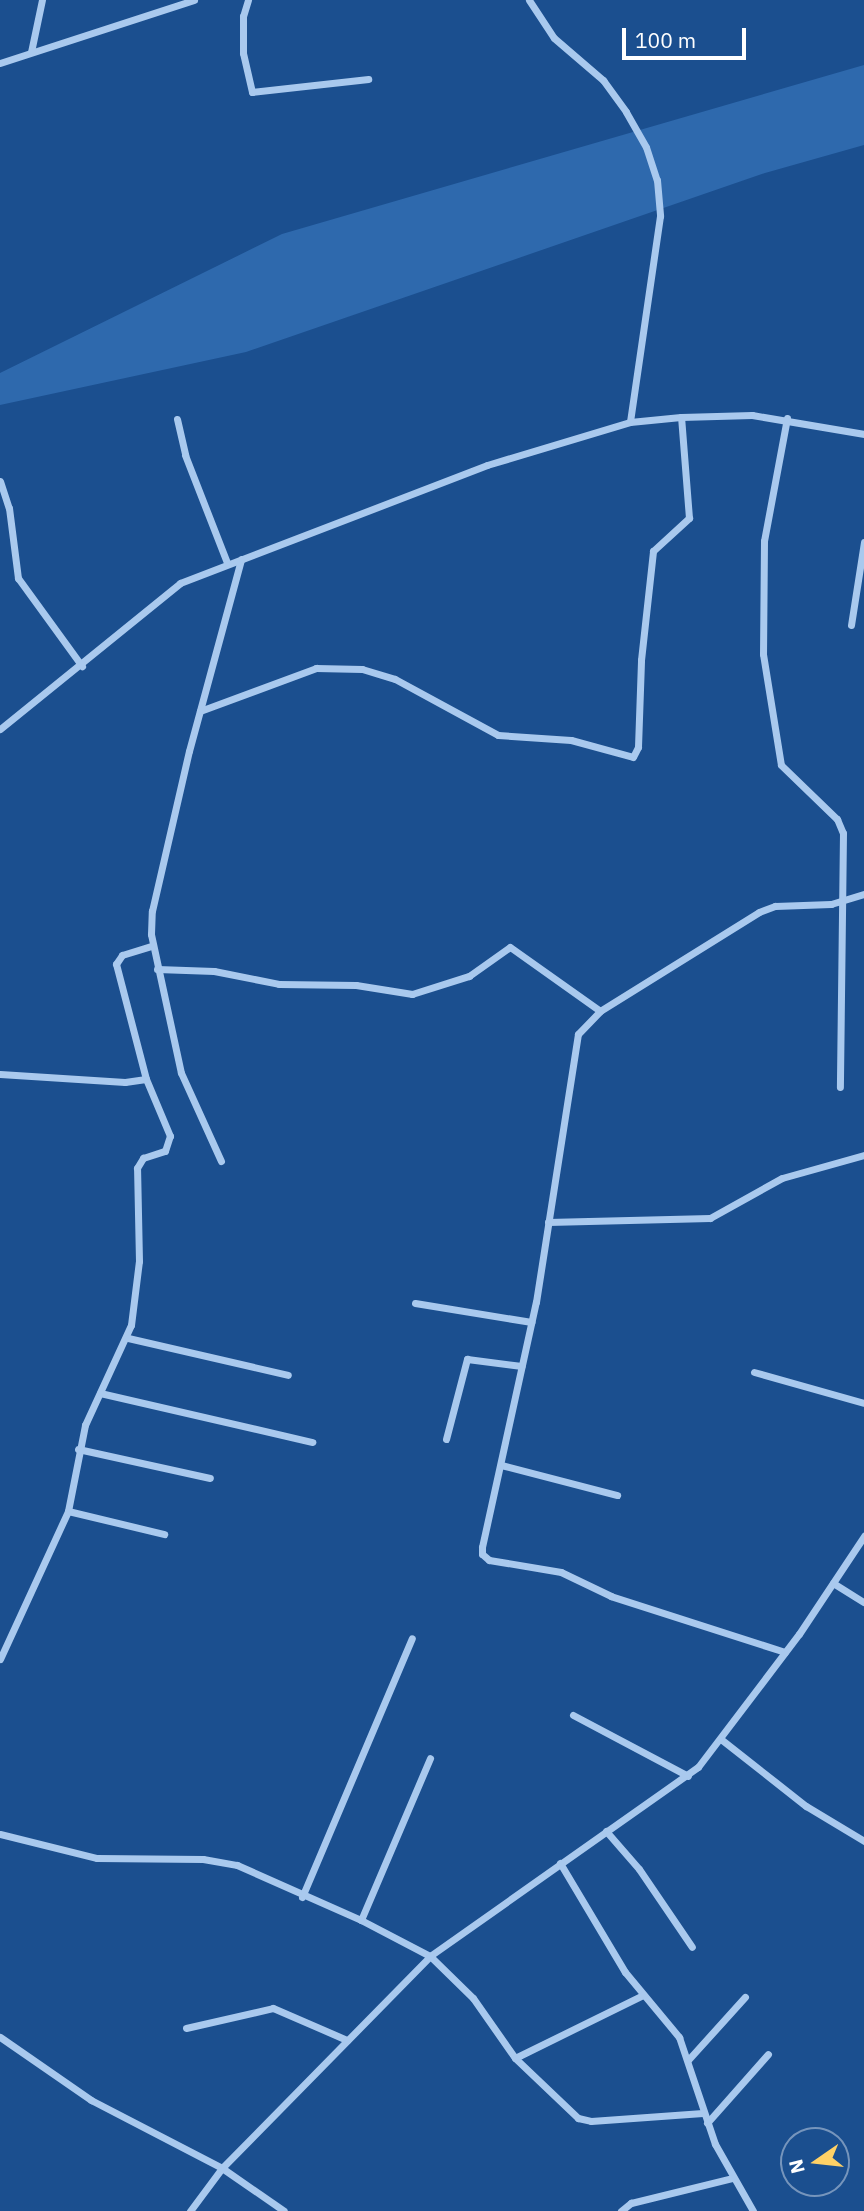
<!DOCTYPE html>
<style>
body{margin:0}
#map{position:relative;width:864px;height:2211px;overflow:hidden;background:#1b4f8f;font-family:"IBM Plex Sans",sans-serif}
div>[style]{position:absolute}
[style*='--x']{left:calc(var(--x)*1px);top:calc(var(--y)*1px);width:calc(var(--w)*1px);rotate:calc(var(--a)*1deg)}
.green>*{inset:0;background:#2e69ad}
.street>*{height:7px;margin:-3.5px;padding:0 3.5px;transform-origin:3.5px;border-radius:3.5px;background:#a9c9ee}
span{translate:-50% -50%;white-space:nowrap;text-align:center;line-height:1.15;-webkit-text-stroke:5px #1b4f8f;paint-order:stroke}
.north{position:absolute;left:780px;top:2127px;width:70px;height:70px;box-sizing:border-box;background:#1b4f8f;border:2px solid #7695bc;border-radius:50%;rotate:256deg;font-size:19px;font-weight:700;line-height:28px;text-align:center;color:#fff}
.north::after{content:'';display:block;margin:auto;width:24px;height:32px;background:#ffd166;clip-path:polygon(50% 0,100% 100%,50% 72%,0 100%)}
.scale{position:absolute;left:622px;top:28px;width:124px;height:32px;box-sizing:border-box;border:4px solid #fff;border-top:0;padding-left:9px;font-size:21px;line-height:24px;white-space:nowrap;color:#fff;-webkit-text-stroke:5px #1b4f8f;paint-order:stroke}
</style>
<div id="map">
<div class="green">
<div style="clip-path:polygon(864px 65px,864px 145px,765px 173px,246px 352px,0 405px,0 373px,282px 234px)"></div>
</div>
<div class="street">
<div style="--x:248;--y:0;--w:17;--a:107"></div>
<div style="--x:243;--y:16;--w:37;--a:90"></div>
<div style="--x:243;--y:53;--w:40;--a:77"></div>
<div style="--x:252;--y:92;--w:117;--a:-6.4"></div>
<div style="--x:529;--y:0;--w:45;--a:56.7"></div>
<div style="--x:554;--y:38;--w:65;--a:40.6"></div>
<div style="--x:603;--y:80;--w:39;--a:54"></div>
<div style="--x:626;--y:112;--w:40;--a:60.3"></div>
<div style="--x:646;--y:147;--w:35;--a:72"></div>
<div style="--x:657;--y:180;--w:36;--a:85"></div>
<div style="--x:660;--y:216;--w:208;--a:98.3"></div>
<div style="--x:31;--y:52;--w:53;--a:-78.1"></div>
<div style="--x:0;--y:63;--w:204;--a:-18"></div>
<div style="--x:787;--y:418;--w:125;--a:100.6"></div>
<div style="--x:764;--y:541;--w:113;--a:90.5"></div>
<div style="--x:763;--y:654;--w:112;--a:80.8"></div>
<div style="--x:781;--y:765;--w:78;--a:44"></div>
<div style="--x:837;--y:819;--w:15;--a:67"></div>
<div style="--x:843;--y:833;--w:254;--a:90.7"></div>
<div style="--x:177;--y:419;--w:37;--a:77"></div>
<div style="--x:185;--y:455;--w:116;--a:68.7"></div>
<div style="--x:0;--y:481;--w:28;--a:72"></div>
<div style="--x:9;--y:508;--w:71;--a:82.7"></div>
<div style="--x:18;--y:578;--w:109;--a:54"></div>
<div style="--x:851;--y:625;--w:84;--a:-81.1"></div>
<div style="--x:200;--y:711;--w:124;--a:-20.3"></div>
<div style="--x:316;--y:668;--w:46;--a:1.2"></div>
<div style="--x:362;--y:669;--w:34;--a:17"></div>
<div style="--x:395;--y:679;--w:117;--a:28.5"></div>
<div style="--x:498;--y:735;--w:73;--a:3.9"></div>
<div style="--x:571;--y:740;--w:64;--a:15.3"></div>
<div style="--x:633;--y:757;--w:11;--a:-63"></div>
<div style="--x:638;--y:747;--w:87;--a:-88"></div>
<div style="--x:641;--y:660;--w:110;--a:-83.7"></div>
<div style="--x:653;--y:551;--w:49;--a:-42.5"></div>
<div style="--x:689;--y:518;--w:101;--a:-94.5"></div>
<div style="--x:0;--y:729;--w:232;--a:-39"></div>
<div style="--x:180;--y:583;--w:329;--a:-21"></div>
<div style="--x:487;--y:465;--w:149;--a:-16.7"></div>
<div style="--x:630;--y:422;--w:51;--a:-5.6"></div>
<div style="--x:681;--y:417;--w:71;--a:-1.6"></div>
<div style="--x:752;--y:415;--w:114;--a:9.6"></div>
<div style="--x:157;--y:969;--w:57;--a:2"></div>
<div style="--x:214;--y:971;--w:66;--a:11.3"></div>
<div style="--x:279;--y:984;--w:77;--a:0.7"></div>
<div style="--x:356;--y:985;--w:57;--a:9.1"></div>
<div style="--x:412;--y:994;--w:60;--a:-17.5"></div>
<div style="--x:469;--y:976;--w:50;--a:-35.3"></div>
<div style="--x:510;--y:947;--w:110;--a:35.4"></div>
<div style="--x:0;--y:1074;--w:125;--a:3.7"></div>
<div style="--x:125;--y:1082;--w:21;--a:-8"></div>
<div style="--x:221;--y:1161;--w:97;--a:-114.4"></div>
<div style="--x:181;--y:1073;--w:142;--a:-102.2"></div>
<div style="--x:151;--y:934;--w:23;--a:-88"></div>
<div style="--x:152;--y:911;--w:164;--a:-77"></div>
<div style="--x:189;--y:751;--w:199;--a:-74.8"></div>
<div style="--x:548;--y:1222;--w:162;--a:-1.4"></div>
<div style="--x:710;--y:1218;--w:82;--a:-29.1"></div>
<div style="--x:782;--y:1178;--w:85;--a:-15.7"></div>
<div style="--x:415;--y:1303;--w:118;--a:9.3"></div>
<div style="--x:128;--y:1338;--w:164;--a:13"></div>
<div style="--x:754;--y:1372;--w:114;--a:15.7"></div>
<div style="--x:100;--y:1393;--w:218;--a:13"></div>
<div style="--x:446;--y:1439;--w:83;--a:-75.3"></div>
<div style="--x:467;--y:1359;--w:55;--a:7.3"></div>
<div style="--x:78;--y:1449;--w:135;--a:12.4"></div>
<div style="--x:501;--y:1465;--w:120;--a:14.5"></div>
<div style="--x:68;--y:1511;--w:99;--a:13.5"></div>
<div style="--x:833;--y:1583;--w:36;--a:32"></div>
<div style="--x:785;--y:1652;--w:183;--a:-162.2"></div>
<div style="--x:611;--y:1596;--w:55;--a:-154.4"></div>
<div style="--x:561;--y:1572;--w:73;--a:-170.5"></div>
<div style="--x:489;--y:1560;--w:9;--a:-139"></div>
<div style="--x:482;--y:1554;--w:7;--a:-90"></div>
<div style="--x:482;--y:1547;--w:251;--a:-77.6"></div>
<div style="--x:536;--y:1302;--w:271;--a:-81.1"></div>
<div style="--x:578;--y:1034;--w:32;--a:-46"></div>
<div style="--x:600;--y:1011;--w:187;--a:-31.9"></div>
<div style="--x:759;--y:912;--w:17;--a:-21"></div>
<div style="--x:775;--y:906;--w:56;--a:-2"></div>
<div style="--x:831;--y:904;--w:34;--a:-17"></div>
<div style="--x:0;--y:1659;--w:163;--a:-65.3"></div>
<div style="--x:68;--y:1511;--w:88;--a:-78.8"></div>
<div style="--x:85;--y:1425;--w:110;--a:-65.3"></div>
<div style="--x:131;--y:1325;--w:64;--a:-82.9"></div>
<div style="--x:139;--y:1261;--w:93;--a:-91.2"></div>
<div style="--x:137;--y:1168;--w:12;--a:-59"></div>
<div style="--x:143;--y:1158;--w:23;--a:-18"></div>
<div style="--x:165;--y:1151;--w:16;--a:-72"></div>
<div style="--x:170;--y:1136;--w:62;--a:-112.8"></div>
<div style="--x:146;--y:1079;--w:119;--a:-104.6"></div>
<div style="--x:116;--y:964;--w:11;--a:-56"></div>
<div style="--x:122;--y:955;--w:31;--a:-17"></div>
<div style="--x:573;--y:1715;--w:130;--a:27.9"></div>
<div style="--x:722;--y:1740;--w:107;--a:38.2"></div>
<div style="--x:806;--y:1806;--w:68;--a:31.1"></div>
<div style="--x:606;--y:1831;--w:50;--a:49"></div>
<div style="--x:639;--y:1869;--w:94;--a:55.8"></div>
<div style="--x:0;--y:1834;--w:100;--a:13.9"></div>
<div style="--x:97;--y:1858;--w:106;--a:0.5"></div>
<div style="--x:203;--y:1859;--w:35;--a:10"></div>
<div style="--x:237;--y:1865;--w:136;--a:23.9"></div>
<div style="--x:361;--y:1920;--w:78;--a:27.6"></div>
<div style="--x:430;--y:1956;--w:60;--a:44.3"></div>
<div style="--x:473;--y:1998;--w:73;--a:55"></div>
<div style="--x:515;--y:2058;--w:87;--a:43.6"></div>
<div style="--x:578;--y:2118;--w:13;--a:13"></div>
<div style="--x:591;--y:2121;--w:112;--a:-4.1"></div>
<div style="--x:560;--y:1863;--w:127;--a:59.2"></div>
<div style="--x:625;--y:1972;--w:85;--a:50.3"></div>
<div style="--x:679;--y:2037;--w:113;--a:71.4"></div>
<div style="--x:715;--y:2144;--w:77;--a:60.4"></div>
<div style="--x:302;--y:1897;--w:281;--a:-67"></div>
<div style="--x:361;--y:1920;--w:176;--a:-66.9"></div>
<div style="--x:186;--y:2028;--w:89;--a:-12.9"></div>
<div style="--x:273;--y:2008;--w:81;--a:23.4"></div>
<div style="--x:0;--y:2037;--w:111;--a:34.7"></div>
<div style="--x:91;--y:2100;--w:148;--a:27.4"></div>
<div style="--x:222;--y:2168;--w:75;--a:34.7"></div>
<div style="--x:515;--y:2058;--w:143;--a:-26.2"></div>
<div style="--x:688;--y:2060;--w:85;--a:-47.9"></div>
<div style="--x:707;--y:2123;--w:92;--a:-48.5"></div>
<div style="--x:190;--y:2211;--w:54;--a:-53.3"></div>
<div style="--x:222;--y:2168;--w:297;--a:-45.5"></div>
<div style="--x:430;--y:1956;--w:328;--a:-35.2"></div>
<div style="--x:698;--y:1767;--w:167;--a:-52.8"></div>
<div style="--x:799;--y:1634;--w:118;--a:-56.4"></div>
<div style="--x:621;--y:2211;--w:13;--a:-39"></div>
<div style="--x:631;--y:2203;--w:105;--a:-13.8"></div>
</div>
<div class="north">N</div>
<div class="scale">100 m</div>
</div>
